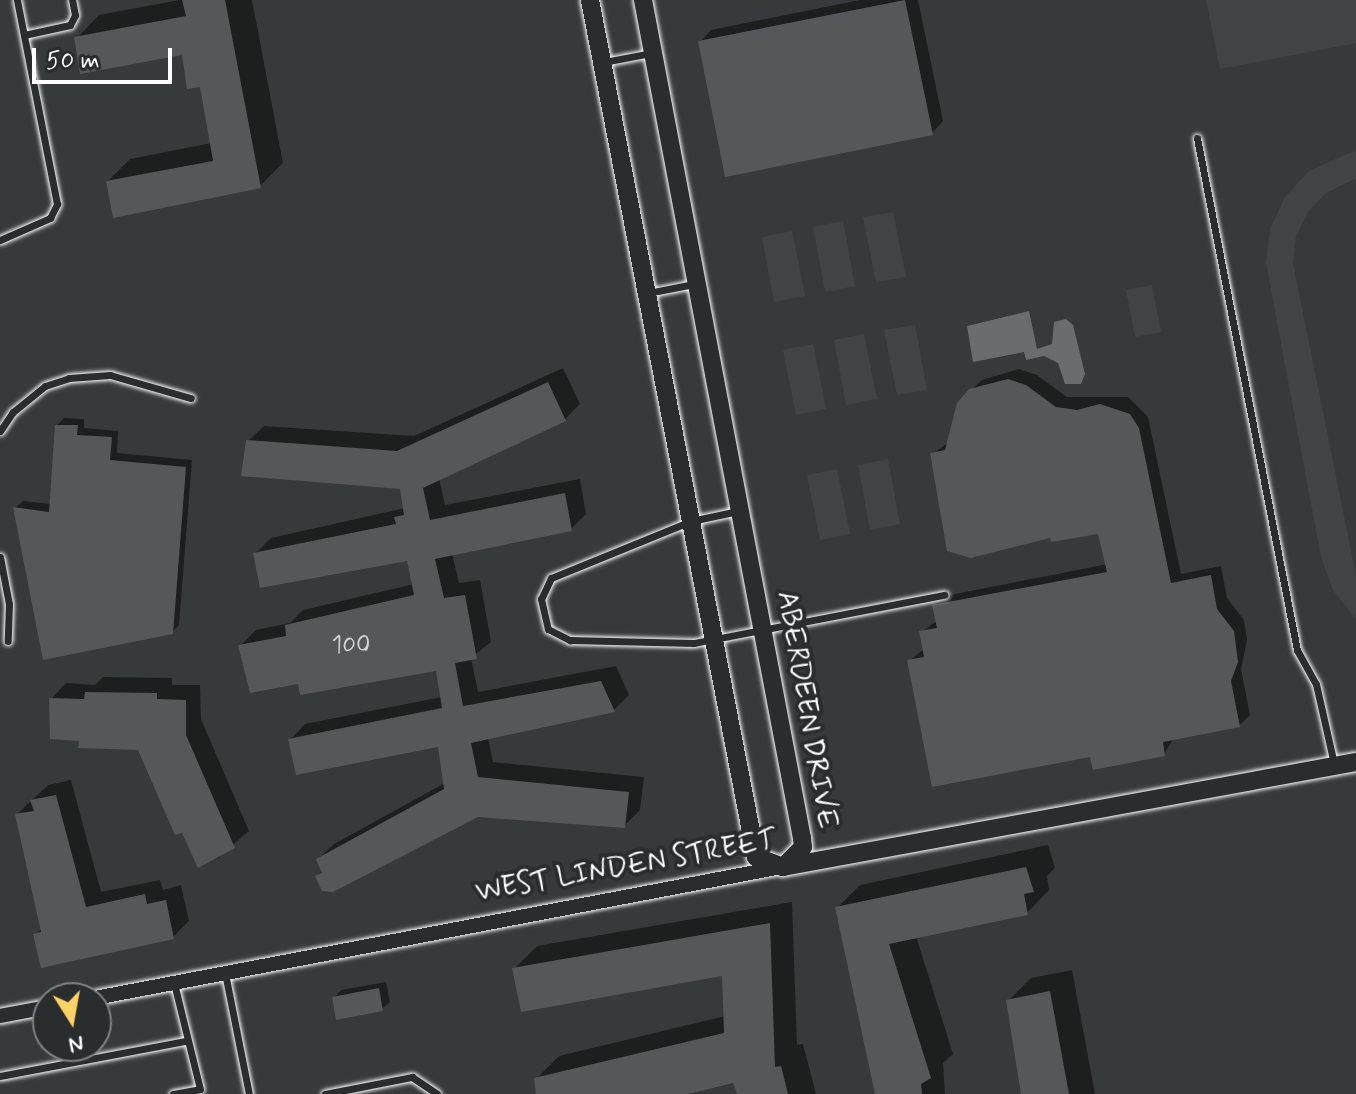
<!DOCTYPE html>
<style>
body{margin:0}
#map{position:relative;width:1356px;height:1094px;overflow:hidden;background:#2a2d2e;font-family:Mynerve,sans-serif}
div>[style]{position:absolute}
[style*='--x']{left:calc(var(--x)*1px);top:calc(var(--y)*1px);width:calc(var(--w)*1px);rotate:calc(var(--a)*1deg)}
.built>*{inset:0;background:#373a3b}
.green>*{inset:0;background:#414445}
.water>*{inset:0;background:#6a6c6d}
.shadow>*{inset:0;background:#0007}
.building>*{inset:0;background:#555758}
.roads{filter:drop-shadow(0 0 2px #fff) drop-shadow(0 0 2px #fff)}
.service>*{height:7px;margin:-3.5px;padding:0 3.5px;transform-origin:3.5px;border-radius:3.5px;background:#2a2d2e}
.minor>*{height:14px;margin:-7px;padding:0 7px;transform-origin:7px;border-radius:7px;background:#2a2d2e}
.tertiary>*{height:18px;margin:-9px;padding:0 9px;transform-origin:9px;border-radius:9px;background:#2a2d2e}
span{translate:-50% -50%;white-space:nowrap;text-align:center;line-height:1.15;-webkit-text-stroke:8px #2a2d2e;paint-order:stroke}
.number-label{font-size:24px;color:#d4d5d5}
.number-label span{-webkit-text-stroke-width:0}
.street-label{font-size:28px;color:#fff}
.north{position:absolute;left:32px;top:982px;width:80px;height:80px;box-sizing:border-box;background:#2a2d2e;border:2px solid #7f8182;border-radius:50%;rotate:169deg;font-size:22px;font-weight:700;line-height:32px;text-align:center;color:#fff}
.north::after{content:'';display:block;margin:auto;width:28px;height:36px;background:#ffd166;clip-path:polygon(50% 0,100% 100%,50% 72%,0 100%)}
.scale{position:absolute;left:32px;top:48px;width:140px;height:36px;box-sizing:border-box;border:4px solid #fff;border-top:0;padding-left:10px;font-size:24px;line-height:28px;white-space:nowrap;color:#fff;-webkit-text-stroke:6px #2a2d2e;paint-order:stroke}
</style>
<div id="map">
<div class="built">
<div style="clip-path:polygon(evenodd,0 0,1356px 0,1356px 1094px,0 1094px,0 0,48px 998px,96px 998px,96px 1046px,48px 1046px,48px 998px)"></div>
</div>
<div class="green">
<div style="clip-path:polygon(1206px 0,1356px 0,1356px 43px,1220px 69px)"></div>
<div style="clip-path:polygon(1356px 150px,1356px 178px,1326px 193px,1308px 212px,1296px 236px,1293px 263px,1356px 576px,1356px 619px,1333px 590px,1321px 557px,1266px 263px,1270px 229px,1285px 197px,1309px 171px)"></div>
<div style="clip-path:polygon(893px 212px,906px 277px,876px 282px,863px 217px)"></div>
<div style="clip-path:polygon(843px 221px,855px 286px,825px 292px,813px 227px)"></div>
<div style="clip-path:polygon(792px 231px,805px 296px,774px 302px,762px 237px)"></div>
<div style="clip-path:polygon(1152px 285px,1161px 332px,1135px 337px,1126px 290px)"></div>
<div style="clip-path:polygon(915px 325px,927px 390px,897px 395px,884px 330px)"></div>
<div style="clip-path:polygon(864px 334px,877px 399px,846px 405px,834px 340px)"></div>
<div style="clip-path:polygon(813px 344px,826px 409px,796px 415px,783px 350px)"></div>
<div style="clip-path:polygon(888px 459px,900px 524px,870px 530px,858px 465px)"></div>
<div style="clip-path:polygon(837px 469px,850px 534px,820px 540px,807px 475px)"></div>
</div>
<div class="water">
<div style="clip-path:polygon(1029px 311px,1037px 349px,1052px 344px,1054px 322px,1066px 319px,1073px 325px,1085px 374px,1081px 384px,1065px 384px,1058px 363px,1044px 356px,1026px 360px,1024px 352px,973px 362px,967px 326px)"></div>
</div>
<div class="shadow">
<div style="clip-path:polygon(179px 0,252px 0,283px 163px,260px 186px,108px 181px,130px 159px,212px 143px,202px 85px,183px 53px,77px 38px,99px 15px)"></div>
<div style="clip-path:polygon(860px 0,918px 0,943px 121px,932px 133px,700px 42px,711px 30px)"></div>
<div style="clip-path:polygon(563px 368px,580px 404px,565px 419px,439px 478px,445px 505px,580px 479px,586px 514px,571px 529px,452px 553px,459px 583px,480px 580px,491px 642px,471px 658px,478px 692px,616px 666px,629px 695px,614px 710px,488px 738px,493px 762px,644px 777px,640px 810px,624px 826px,478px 815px,318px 877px,323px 871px,318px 859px,334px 844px,445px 783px,440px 744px,290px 740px,305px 724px,442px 697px,437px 669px,300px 681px,240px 646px,256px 630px,290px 623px,303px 610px,414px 584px,409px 558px,256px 553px,271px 538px,405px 508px,402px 488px,248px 441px,264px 426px,414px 436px)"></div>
<div style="clip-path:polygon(1019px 369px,1037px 375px,1067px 397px,1128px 397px,1148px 417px,1181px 574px,1221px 566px,1227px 598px,1244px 620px,1247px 640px,1241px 669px,1250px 715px,1239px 726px,1174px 738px,1164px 754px,1092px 755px,909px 661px,924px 649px,921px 632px,937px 621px,934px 606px,945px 596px,1108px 564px,1100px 532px,1051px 535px,932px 454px,949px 442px,970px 391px,982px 380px)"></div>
<div style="clip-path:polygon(64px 418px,84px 419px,84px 428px,118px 431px,117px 453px,192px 460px,179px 625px,172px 632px,15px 508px,23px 501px,52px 504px,56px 426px)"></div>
<div style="clip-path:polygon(103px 677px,172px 678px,172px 685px,200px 685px,201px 719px,249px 831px,218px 858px,199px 866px,139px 748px,81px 739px,51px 699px,66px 683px,95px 685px)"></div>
<div style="clip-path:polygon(71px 780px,101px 892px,160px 880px,163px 890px,181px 885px,189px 921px,173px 937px,35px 935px,42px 928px,17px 814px,48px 785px)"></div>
<div style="clip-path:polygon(1048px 845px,1055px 868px,1047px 876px,1049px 890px,1027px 913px,916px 936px,953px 1054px,943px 1063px,945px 1094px,877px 1094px,837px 908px,860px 885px)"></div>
<div style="clip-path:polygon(792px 902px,797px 1045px,803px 1044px,816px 1094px,739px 1094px,735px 1080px,679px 1094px,538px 1094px,536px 1079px,559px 1056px,725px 1016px,724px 974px,514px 969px,537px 946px)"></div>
<div style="clip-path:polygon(1072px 970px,1095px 1094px,1023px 1094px,1008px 1001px,1031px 978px)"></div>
<div style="clip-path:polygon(386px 982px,390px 1002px,382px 1009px,334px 998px,341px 990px)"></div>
</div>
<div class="building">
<div style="clip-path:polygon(182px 0,225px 0,261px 188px,113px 218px,106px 181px,213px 161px,200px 87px,187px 89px,182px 55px,80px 74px,74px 37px,186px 16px)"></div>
<div style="clip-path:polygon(905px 0,933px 135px,725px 177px,698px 41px)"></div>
<div style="clip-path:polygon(1008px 379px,1026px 385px,1056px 407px,1077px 410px,1100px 404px,1130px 414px,1139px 428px,1171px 583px,1211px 575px,1217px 609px,1234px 631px,1238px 662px,1231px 681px,1240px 727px,1163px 742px,1165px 756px,1093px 770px,1090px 757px,932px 787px,907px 660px,924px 657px,919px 631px,937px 628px,932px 605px,1107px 572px,1098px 534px,1051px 542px,1050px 538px,971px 558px,947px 551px,930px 453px,945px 450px,957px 403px,969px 389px)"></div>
<div style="clip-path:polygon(548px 382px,566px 421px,423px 488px,430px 520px,565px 493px,572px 531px,435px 559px,444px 598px,465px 595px,477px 659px,455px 663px,463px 706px,601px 681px,615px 712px,471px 743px,478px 777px,629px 792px,625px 828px,478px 817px,333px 892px,322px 891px,315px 876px,322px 873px,316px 859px,444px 789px,438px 747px,296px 775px,288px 739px,442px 708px,436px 671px,300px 695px,298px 684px,250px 693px,238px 645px,286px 636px,285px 625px,414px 595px,407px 561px,260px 588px,253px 553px,396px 524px,394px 517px,404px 515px,400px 489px,241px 476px,246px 440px,397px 451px)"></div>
<div style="clip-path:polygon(55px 425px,78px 425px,77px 435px,112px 437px,110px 460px,186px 467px,173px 634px,43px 660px,13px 507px,49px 512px)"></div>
<div style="clip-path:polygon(85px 692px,157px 693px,157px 699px,186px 700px,186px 735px,235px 848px,198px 868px,182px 833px,175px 835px,138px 750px,78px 748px,79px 741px,50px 739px,49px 698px,84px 699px)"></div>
<div style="clip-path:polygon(56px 795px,86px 907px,145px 894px,147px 904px,166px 900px,174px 939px,41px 968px,33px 934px,41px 932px,15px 814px,34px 811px,30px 800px)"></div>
<div style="clip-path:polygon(1026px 867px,1034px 892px,1024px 894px,1028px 915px,889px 944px,931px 1078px,921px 1084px,922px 1094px,875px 1094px,835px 907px)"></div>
<div style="clip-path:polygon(770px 923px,775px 1067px,781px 1066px,788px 1094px,737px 1094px,733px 1083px,688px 1094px,536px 1094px,534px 1078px,724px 1033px,722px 976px,521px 1012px,512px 968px)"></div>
<div style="clip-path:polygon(379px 988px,383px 1011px,336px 1020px,332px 997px)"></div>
<div style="clip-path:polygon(1050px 991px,1069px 1094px,1021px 1094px,1006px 1000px)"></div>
</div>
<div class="roads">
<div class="service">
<div style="--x:24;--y:35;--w:47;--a:-12.3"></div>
<div style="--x:70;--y:25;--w:11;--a:-63"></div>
<div style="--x:75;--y:15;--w:15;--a:-101"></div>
<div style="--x:604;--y:62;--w:48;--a:-10.8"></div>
<div style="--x:1197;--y:138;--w:522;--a:78.95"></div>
<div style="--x:1297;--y:650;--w:39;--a:61"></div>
<div style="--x:1316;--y:684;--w:82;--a:77.3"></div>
<div style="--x:0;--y:240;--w:55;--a:-23.7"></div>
<div style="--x:50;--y:218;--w:16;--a:-63"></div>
<div style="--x:57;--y:204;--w:208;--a:-101.1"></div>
<div style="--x:648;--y:293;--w:47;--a:-11.1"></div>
<div style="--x:0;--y:431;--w:23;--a:-56"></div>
<div style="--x:13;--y:412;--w:41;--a:-39.1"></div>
<div style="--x:45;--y:386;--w:25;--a:-18"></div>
<div style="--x:69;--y:378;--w:41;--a:-4.2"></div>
<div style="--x:110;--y:375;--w:84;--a:15.9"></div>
<div style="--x:738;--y:511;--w:48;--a:168"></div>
<div style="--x:691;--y:521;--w:151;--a:157.8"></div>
<div style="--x:551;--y:578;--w:23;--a:115"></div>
<div style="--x:541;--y:599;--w:31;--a:77"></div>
<div style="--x:548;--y:629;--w:25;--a:27"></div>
<div style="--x:570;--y:640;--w:124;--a:1.4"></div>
<div style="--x:694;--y:643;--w:255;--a:-10.9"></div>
<div style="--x:0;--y:557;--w:48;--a:79.2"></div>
<div style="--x:9;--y:604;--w:37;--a:92"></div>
<div style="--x:225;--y:973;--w:123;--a:78.8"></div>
<div style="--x:0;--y:1076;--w:189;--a:-10.7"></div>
<div style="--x:173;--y:1094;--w:27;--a:-10"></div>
<div style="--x:200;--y:1089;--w:109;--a:-103.8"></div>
<div style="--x:325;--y:1094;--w:89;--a:-11.1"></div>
<div style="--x:412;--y:1077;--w:30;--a:34"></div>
</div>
<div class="minor">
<div style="--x:95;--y:998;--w:699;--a:-10.8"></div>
<div style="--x:0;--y:1016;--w:49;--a:-10.6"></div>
</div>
<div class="tertiary">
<div style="--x:590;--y:0;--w:873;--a:79.04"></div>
<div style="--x:756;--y:857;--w:29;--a:20"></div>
<div style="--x:783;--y:867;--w:583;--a:-10.38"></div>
<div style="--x:643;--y:0;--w:853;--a:79.26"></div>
<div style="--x:802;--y:838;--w:9;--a:84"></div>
<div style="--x:803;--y:847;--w:28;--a:135"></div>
</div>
</div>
<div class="number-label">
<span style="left:351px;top:646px">100</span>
</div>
<div class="street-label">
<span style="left:806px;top:710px;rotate:80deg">ABERDEEN DRIVE</span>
<span style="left:626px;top:867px;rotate:-10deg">WEST LINDEN STREET</span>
</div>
<div class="north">N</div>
<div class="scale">50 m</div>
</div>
